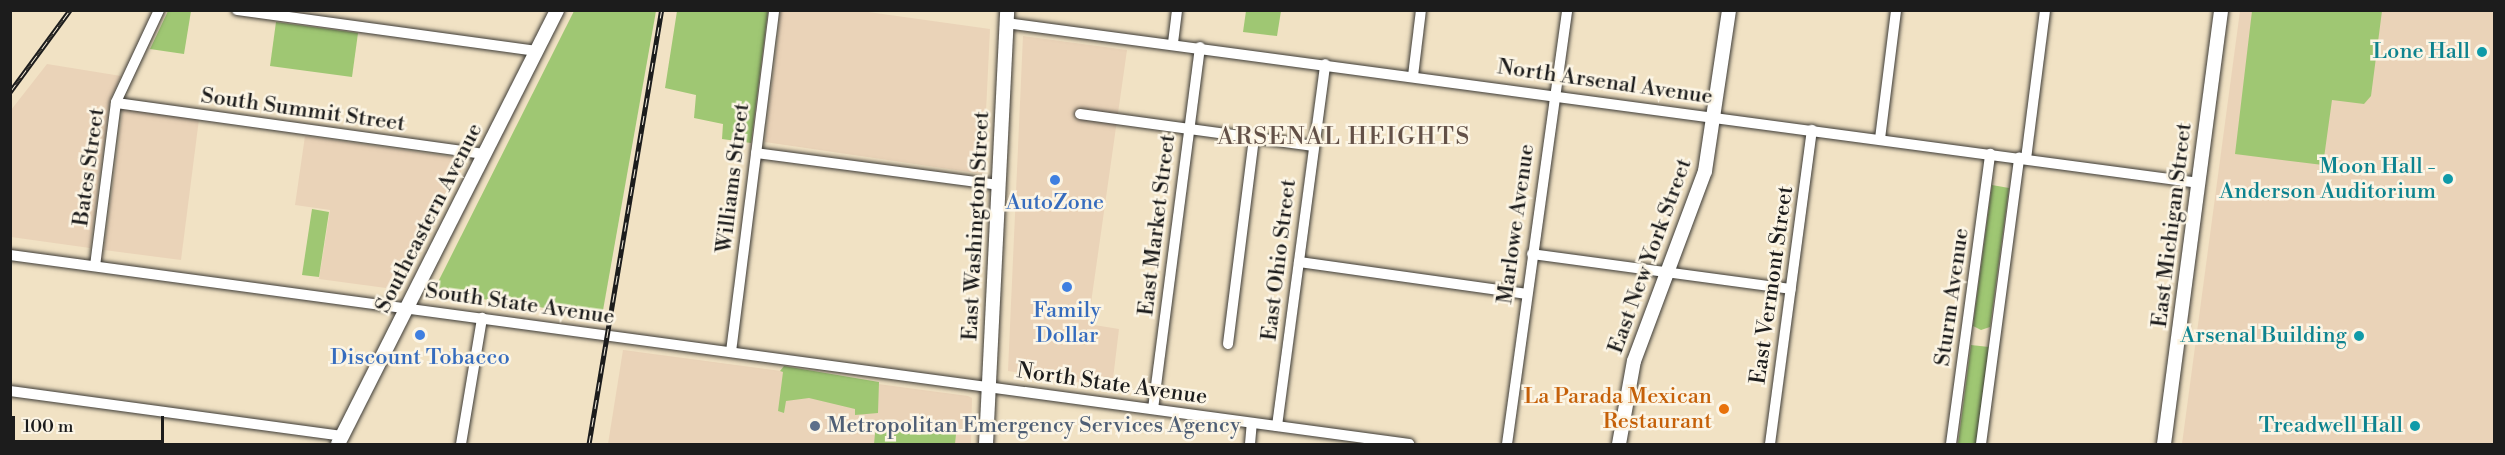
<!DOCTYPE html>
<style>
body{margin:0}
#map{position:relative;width:2505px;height:455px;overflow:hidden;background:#f1e2c4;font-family:"Libre Bodoni",serif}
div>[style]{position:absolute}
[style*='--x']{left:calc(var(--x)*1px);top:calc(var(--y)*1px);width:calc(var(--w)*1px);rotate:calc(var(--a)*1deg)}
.built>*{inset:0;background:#ead3b8}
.green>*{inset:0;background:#9fc773}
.roads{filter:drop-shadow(0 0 2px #3c3a35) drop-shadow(0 0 2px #3c3a35)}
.minor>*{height:10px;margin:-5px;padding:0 5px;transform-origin:5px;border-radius:5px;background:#fff}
.major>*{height:14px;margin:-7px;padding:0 7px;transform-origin:7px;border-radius:7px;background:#fff}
.rail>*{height:5px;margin-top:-2.5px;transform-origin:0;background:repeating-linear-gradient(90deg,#fcf5e5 0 9px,#1c1c1c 0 18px);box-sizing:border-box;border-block:2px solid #1c1c1c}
.dots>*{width:16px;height:16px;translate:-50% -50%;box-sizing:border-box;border:3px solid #fcf5e5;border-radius:50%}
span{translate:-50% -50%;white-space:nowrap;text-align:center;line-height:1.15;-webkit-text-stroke:5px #fcf5e5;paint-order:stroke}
.culture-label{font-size:22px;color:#0d838f}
.right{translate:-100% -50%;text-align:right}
.street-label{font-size:22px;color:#1c1c1c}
.shop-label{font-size:22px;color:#366cbe}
.food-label{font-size:22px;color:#c56008}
.service-label{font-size:22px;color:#4e5e75}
.left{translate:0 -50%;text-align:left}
.neighbourhood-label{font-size:24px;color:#635148;letter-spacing:1.5px}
.frame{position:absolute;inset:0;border:12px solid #1c1c1c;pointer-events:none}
.scale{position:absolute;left:12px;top:416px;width:152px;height:27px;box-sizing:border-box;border:3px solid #1c1c1c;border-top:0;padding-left:8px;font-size:18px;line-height:21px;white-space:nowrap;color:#1c1c1c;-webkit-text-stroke:4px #fcf5e5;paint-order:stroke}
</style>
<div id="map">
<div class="built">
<div style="clip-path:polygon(781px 11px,861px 11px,990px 29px,983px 174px,765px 142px)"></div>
<div style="clip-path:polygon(2240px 11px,2494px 11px,2494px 444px,2182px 444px)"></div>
<div style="clip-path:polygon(1023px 36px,1127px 50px,1088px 324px,1119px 329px,1112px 387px,1008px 371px)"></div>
<div style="clip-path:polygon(47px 64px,121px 76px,110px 100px,90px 248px,11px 237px,11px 110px)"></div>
<div style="clip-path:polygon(123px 109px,199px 119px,181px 260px,104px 250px)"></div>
<div style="clip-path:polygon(305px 136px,467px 159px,401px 290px,319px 279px,330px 210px,295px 205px)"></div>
<div style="clip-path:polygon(623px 350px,968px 396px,972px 398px,971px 444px,608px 444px)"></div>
</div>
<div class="green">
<div style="clip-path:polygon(168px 11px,191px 11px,184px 54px,150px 49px)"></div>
<div style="clip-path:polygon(574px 11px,656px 11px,602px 316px,433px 292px)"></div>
<div style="clip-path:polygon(677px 11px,768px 11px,751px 143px,722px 139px,723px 124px,694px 118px,696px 95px,665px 88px)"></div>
<div style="clip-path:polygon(1246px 11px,1281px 11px,1277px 36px,1243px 32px)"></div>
<div style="clip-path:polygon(2252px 11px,2382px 11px,2371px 96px,2364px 104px,2332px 100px,2323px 165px,2235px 154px)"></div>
<div style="clip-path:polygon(276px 22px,358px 33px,352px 77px,270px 66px)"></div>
<div style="clip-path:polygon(1992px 185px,2009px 188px,1990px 327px,1981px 330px,1973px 326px)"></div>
<div style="clip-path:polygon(312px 209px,329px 212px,319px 277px,302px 275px)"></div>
<div style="clip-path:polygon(1971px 345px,1989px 347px,1976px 444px,1958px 444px)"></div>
<div style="clip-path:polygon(784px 366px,879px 382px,878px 413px,855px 415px,855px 409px,809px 398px,786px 401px,784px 413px,778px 411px,783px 372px,780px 371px)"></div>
<div style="clip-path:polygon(876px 423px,956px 434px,955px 444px,874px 444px)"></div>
</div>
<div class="roads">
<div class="minor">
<div style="--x:237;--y:10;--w:303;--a:7.8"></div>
<div style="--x:1006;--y:23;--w:1204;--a:7.64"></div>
<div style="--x:1173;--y:43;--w:33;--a:-83"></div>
<div style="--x:1413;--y:76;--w:66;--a:-83.1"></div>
<div style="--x:116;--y:103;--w:372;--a:7.9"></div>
<div style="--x:1080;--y:114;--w:236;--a:7.8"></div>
<div style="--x:1880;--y:139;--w:130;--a:-82.9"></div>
<div style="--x:756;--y:153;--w:245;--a:7.5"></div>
<div style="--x:2026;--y:159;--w:150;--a:-82.7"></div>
<div style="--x:1532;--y:254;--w:261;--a:7.7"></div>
<div style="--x:10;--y:255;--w:1412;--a:7.69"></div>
<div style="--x:1299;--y:262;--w:229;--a:8"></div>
<div style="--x:95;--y:266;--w:165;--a:-82.7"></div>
<div style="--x:116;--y:102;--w:102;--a:-64.9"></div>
<div style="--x:1228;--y:344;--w:208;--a:-82.8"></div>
<div style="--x:731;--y:352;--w:345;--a:-82.8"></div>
<div style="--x:10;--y:391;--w:335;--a:7.7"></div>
<div style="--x:1153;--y:409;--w:365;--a:-82.6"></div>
<div style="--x:1277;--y:426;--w:365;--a:-82.4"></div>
<div style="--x:461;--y:444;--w:128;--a:-80.5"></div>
<div style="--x:1250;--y:444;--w:21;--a:-85"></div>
<div style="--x:1507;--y:444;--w:438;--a:-82.1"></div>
<div style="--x:1770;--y:444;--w:317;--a:-82.4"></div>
<div style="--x:1951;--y:444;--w:293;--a:-82.3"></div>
<div style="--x:1981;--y:444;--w:289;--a:-82.4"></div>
</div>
<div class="major">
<div style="--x:338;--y:444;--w:486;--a:-63.2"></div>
<div style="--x:986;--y:444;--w:435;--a:-87.2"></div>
<div style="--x:1619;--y:444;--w:84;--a:-79.8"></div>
<div style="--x:1634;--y:361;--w:203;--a:-69.5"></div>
<div style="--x:1705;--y:171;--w:163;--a:-81.5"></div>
<div style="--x:2164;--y:444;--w:438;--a:-82.5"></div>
</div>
</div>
<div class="rail">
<div style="--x:10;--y:92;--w:102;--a:-53.8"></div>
<div style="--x:589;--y:444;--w:440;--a:-80.5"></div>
</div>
<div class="dots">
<div style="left:2482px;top:52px;background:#0f9aa8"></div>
<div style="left:2448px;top:179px;background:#0f9aa8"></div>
<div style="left:1055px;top:180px;background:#3f7fe0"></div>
<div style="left:1067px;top:287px;background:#3f7fe0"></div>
<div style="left:420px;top:335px;background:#3f7fe0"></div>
<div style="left:2359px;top:336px;background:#0f9aa8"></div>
<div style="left:1724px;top:409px;background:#e8710a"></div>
<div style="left:815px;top:426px;background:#5c6f8a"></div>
<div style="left:2415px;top:426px;background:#0f9aa8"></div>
</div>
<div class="culture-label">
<span class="right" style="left:2470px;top:52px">Lone Hall</span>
<span class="right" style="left:2436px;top:179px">Moon Hall -<br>Anderson Auditorium</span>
<span class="right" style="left:2347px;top:336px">Arsenal Building</span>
<span class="right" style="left:2403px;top:426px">Treadwell Hall</span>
</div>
<div class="street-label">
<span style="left:1605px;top:82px;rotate:8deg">North Arsenal Avenue</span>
<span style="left:303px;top:110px;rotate:8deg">South Summit Street</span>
<span style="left:89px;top:167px;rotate:-82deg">Bates Street</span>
<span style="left:733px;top:178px;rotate:-83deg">Williams Street</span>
<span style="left:429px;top:218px;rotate:-63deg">Southeastern Avenue</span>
<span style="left:1516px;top:224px;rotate:-82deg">Marlowe Avenue</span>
<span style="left:1157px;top:225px;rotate:-83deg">East Market Street</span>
<span style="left:2172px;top:225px;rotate:-83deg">East Michigan Street</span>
<span style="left:976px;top:226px;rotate:-87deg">East Washington Street</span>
<span style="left:1650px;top:256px;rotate:-70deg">East New York Street</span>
<span style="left:1279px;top:260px;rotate:-83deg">East Ohio Street</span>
<span style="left:1772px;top:285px;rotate:-82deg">East Vermont Street</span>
<span style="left:1952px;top:297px;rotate:-82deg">Sturm Avenue</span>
<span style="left:520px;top:304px;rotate:8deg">South State Avenue</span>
<span style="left:1112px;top:384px;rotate:8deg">North State Avenue</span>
</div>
<div class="shop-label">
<span style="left:1055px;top:203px">AutoZone</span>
<span style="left:1067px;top:323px">Family<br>Dollar</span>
<span style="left:420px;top:358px">Discount Tobacco</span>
</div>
<div class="food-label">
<span class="right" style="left:1712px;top:409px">La Parada Mexican<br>Restaurant</span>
</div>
<div class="service-label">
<span class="left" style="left:827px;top:426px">Metropolitan Emergency Services Agency</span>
</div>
<div class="neighbourhood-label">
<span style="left:1344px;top:138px">ARSENAL HEIGHTS</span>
</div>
<div class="frame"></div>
<div class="scale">100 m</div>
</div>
